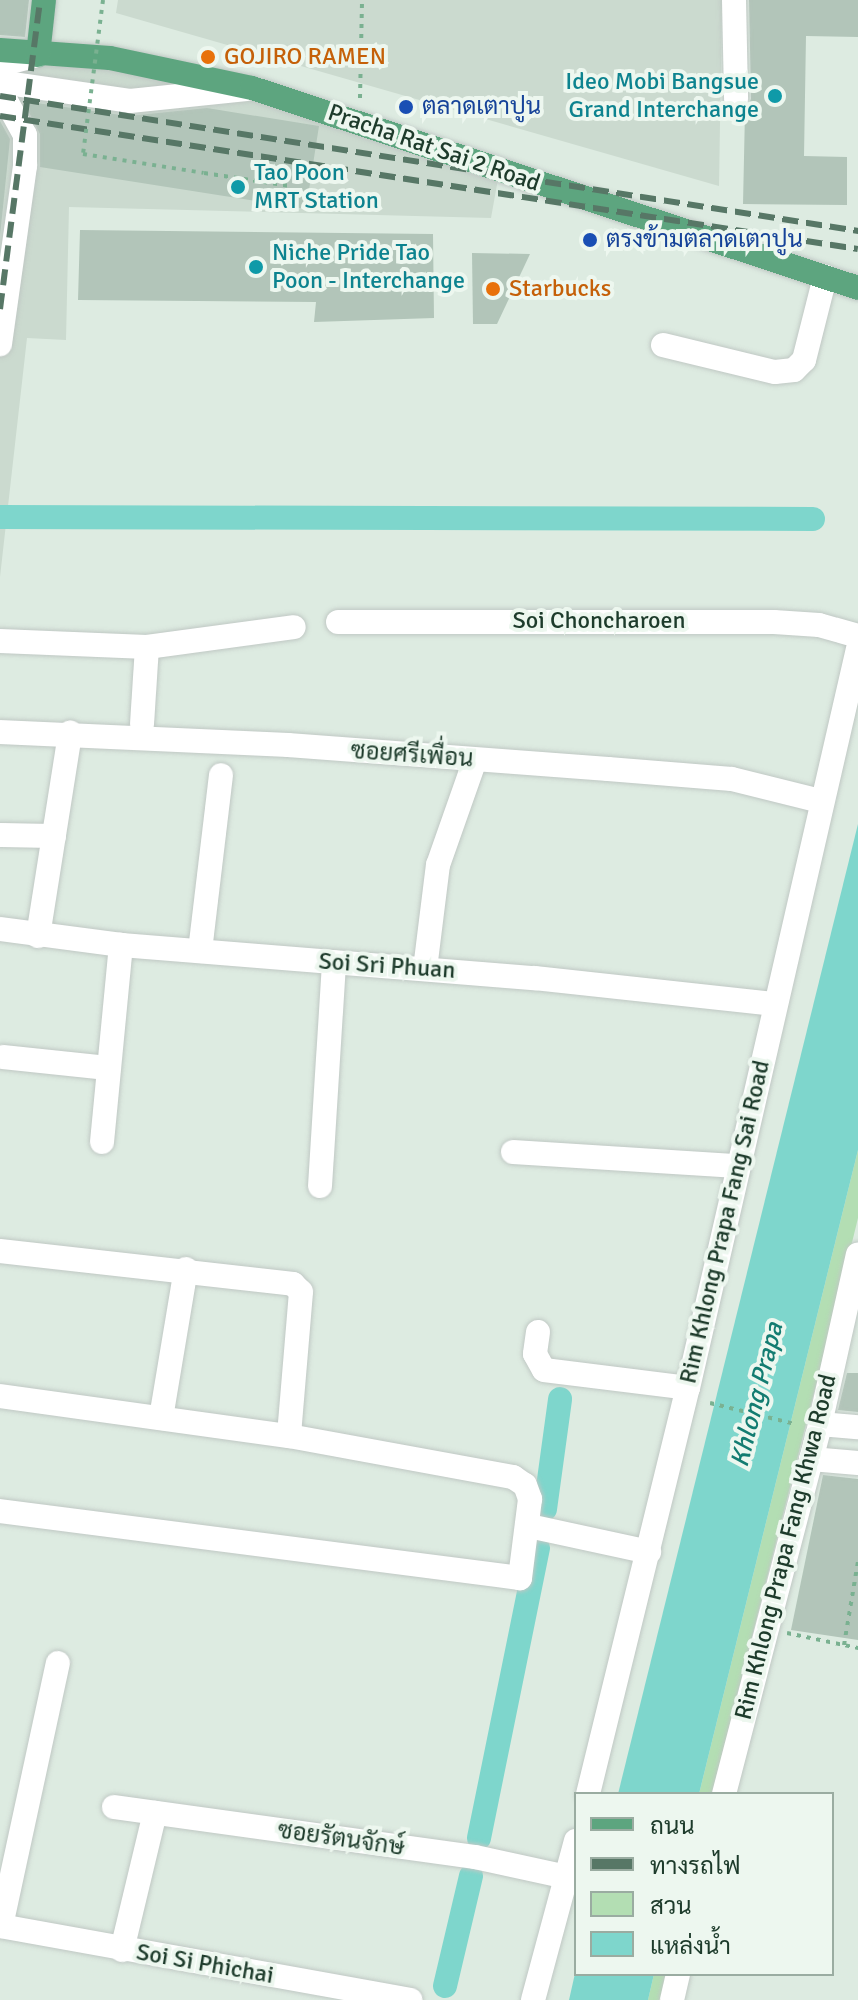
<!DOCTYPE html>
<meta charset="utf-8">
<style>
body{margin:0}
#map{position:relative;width:858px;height:2000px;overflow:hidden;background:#ddebe1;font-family:Signika,Sarabun,sans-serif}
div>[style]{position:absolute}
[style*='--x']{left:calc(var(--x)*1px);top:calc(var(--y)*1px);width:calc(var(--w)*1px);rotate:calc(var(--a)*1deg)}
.built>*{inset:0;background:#cbdacf}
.green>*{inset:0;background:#b3deb3}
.water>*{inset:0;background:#7ed6cc}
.canal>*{height:24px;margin:-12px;padding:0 12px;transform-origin:12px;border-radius:12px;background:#7ed6cc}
.building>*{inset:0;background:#b2c5b9}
.path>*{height:4px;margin-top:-2px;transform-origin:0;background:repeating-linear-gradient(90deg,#7ab191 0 4px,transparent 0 10px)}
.roads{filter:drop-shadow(0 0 2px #c0c8c4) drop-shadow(0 0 2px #c0c8c4)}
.minor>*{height:24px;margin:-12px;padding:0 12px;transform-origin:12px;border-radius:12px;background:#fff}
.major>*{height:24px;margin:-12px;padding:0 12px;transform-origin:12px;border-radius:12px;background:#5da57f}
.rail>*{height:6px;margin-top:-3px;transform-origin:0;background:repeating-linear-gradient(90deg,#577766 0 16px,transparent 0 24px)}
.path-bridge>*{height:4px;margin-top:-2px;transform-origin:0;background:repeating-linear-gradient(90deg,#7ab191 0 4px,transparent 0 10px)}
.dots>*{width:22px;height:22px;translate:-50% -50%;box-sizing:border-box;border:4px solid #edf7ef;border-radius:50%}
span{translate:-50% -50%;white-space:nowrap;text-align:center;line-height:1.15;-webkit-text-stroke:8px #edf7ef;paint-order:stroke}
.food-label{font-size:24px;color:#c56008}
.left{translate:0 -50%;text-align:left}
.culture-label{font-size:24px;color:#0d838f}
.right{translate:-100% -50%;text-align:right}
.transit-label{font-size:24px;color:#164399}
.street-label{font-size:24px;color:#1d3b2b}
.water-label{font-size:26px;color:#137c71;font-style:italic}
.legend{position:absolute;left:574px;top:1792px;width:260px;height:184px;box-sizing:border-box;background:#edf7ef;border:2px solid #9aaca1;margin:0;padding:10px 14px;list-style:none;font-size:24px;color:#1d3b2b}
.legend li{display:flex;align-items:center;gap:16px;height:40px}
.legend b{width:40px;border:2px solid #9aaca1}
</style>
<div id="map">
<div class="built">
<div style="clip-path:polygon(118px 0,722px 0,719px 186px,116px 13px)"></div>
<div style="clip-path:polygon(0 57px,134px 71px,344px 122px,498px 179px,491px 218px,69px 207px,66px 340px,27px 338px,0 577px)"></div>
</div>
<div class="green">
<div style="clip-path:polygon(858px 1150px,858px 1218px,847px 1263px,712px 1794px,699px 1794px)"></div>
<div style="clip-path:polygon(654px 1974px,669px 1974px,663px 2000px,648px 2000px)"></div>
</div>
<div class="water">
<div style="clip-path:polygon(858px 824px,858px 1150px,699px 1794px,618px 1794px)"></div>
<div style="clip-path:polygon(576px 1969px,576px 1974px,654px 1974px,648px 2000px,569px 2000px)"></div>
</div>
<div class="canal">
<div style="--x:0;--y:517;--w:813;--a:0.14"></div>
<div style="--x:545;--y:1509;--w:111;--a:-82.2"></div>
<div style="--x:479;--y:1838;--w:296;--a:-78.5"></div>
<div style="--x:445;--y:1986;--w:113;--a:-76.7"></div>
</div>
<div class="building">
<div style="clip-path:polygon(0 0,29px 0,25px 37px,0 35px)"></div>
<div style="clip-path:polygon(749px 0,858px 0,858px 37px,806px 36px,804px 156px,847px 157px,847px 205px,743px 204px,745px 111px,751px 99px)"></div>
<div style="clip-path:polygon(23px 101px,128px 116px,207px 108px,319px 126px,306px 209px,40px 167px,40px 134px)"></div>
<div style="clip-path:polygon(0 121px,10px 139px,0 236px)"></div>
<div style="clip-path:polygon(80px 230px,433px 234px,434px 318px,314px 322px,316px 302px,78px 300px)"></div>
<div style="clip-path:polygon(472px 253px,530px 254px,497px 324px,473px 324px)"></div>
<div style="clip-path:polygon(847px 1373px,858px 1373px,858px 1412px,838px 1410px)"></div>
<div style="clip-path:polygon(823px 1475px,858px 1479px,858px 1640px,791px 1630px)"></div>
</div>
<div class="path">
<div style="--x:360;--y:98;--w:98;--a:-88.8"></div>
<div style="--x:204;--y:173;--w:87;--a:8.6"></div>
<div style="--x:710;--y:1403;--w:88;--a:13.9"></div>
<div style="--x:787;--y:1633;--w:73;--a:11.9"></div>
<div style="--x:844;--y:1645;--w:85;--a:-80.5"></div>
</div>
<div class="roads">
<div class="minor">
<div style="--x:734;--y:0;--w:99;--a:88.8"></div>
<div style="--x:0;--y:65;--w:39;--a:-15"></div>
<div style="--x:0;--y:82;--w:131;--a:8.3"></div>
<div style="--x:130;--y:101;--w:117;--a:-5.9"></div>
<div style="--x:0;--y:90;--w:51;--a:60.9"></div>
<div style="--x:25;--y:135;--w:31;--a:90"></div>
<div style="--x:25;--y:166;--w:180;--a:98"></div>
<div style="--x:663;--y:345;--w:115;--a:13.6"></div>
<div style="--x:775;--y:372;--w:19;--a:-6"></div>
<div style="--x:794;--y:370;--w:14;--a:-45"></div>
<div style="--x:804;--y:360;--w:86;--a:-75.8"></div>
<div style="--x:338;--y:622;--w:436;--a:0"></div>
<div style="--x:774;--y:622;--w:45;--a:3.8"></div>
<div style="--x:819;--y:625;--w:41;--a:15.8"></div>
<div style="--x:0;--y:641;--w:147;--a:2.3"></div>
<div style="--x:147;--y:647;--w:148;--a:-7.7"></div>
<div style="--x:142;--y:724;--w:77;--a:-86.3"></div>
<div style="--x:0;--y:732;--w:288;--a:2.6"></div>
<div style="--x:288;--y:745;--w:321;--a:4.3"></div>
<div style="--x:608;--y:769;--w:124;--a:4.6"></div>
<div style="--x:732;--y:779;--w:91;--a:14"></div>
<div style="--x:0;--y:835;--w:54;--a:1.1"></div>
<div style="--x:0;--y:929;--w:122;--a:7.5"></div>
<div style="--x:121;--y:945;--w:415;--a:4.6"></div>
<div style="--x:535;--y:978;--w:239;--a:6.2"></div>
<div style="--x:38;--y:936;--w:206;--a:-81"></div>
<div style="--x:200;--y:951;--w:177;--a:-83.2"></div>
<div style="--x:425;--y:969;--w:105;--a:-82.9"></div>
<div style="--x:438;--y:865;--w:111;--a:-70.6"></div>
<div style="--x:3;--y:1057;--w:105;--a:6"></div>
<div style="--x:102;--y:1142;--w:198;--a:-84.5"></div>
<div style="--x:513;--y:1152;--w:225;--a:3.6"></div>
<div style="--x:320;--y:1186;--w:224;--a:-86.4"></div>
<div style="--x:0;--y:1251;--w:295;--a:6.4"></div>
<div style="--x:293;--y:1284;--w:11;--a:45"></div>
<div style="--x:301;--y:1292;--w:144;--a:94.8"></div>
<div style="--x:538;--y:1332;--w:22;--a:98"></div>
<div style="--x:535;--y:1354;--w:18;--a:61"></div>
<div style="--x:544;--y:1370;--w:145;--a:7.1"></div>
<div style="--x:0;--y:1396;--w:292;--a:7.9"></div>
<div style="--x:289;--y:1436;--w:228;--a:10.4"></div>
<div style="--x:513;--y:1477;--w:14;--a:34"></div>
<div style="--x:525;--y:1485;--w:15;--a:70"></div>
<div style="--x:530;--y:1499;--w:80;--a:97.2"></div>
<div style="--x:520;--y:1578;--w:524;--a:-172.66"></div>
<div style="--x:161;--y:1418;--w:151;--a:-80.5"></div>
<div style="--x:820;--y:1424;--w:38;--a:5"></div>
<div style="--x:811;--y:1459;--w:47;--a:4.9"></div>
<div style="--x:529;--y:1526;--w:123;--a:12.2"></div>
<div style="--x:588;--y:1794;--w:418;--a:-76.2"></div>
<div style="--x:688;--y:1388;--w:758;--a:-77.05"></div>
<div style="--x:724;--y:1794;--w:373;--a:-75.4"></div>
<div style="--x:818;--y:1433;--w:183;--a:-77.4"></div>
<div style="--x:114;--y:1807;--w:364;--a:7.9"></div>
<div style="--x:475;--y:1857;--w:94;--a:12.3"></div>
<div style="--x:0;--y:1926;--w:417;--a:10.2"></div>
<div style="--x:1;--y:1926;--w:269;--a:-77.8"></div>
<div style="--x:122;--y:1950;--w:141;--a:-76.5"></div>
<div style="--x:533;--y:2000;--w:165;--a:-74.9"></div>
<div style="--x:672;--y:2000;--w:27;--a:-77"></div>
</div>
<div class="major">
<div style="--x:0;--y:50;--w:110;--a:4.2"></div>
<div style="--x:110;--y:58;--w:145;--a:11.9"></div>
<div style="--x:252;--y:88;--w:638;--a:18.26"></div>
<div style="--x:38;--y:55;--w:55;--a:-83.8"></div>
</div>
</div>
<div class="rail">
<div style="--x:0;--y:96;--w:869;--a:8.94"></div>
<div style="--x:0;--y:116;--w:868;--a:8.81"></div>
<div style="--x:0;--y:309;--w:312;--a:-82.6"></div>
</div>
<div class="path-bridge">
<div style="--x:103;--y:0;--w:155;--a:97.4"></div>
<div style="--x:83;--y:154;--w:122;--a:8.9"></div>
</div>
<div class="dots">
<div style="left:208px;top:57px;background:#e8710a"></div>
<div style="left:775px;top:96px;background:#0f9aa8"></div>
<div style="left:406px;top:107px;background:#1a4fb4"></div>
<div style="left:238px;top:187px;background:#0f9aa8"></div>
<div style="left:590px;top:240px;background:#1a4fb4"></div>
<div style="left:256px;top:267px;background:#0f9aa8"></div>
<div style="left:493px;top:289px;background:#e8710a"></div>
</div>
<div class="food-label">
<span class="left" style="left:224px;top:57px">GOJIRO RAMEN</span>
<span class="left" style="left:509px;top:289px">Starbucks</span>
</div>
<div class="culture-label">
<span class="right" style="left:759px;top:96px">Ideo Mobi Bangsue<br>Grand Interchange</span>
<span class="left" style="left:254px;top:187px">Tao Poon<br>MRT Station</span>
<span class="left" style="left:272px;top:267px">Niche Pride Tao<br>Poon - Interchange</span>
</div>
<div class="transit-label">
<span class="left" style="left:422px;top:107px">ตลาดเตาปูน</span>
<span class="left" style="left:606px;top:240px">ตรงข้ามตลาดเตาปูน</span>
</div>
<div class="street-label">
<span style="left:434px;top:148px;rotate:19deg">Pracha Rat Sai 2 Road</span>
<span style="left:599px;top:621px">Soi Choncharoen</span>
<span style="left:412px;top:755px;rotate:4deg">ซอยศรีเพื่อน</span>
<span style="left:387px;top:966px;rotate:4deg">Soi Sri Phuan</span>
<span style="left:725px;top:1222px;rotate:-77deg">Rim Khlong Prapa Fang Sai Road</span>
<span style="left:786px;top:1547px;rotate:-76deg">Rim Khlong Prapa Fang Khwa Road</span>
<span style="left:341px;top:1839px;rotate:8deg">ซอยรัตนจักษ์</span>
<span style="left:205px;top:1964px;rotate:10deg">Soi Si Phichai</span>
</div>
<div class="water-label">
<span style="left:758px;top:1395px;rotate:-76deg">Khlong Prapa</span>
</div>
<ul class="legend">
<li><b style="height:10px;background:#5da57f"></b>ถนน</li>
<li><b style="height:10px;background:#577766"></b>ทางรถไฟ</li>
<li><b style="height:22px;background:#b3deb3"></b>สวน</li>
<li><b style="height:22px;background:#7ed6cc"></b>แหล่งน้ำ</li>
</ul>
</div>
